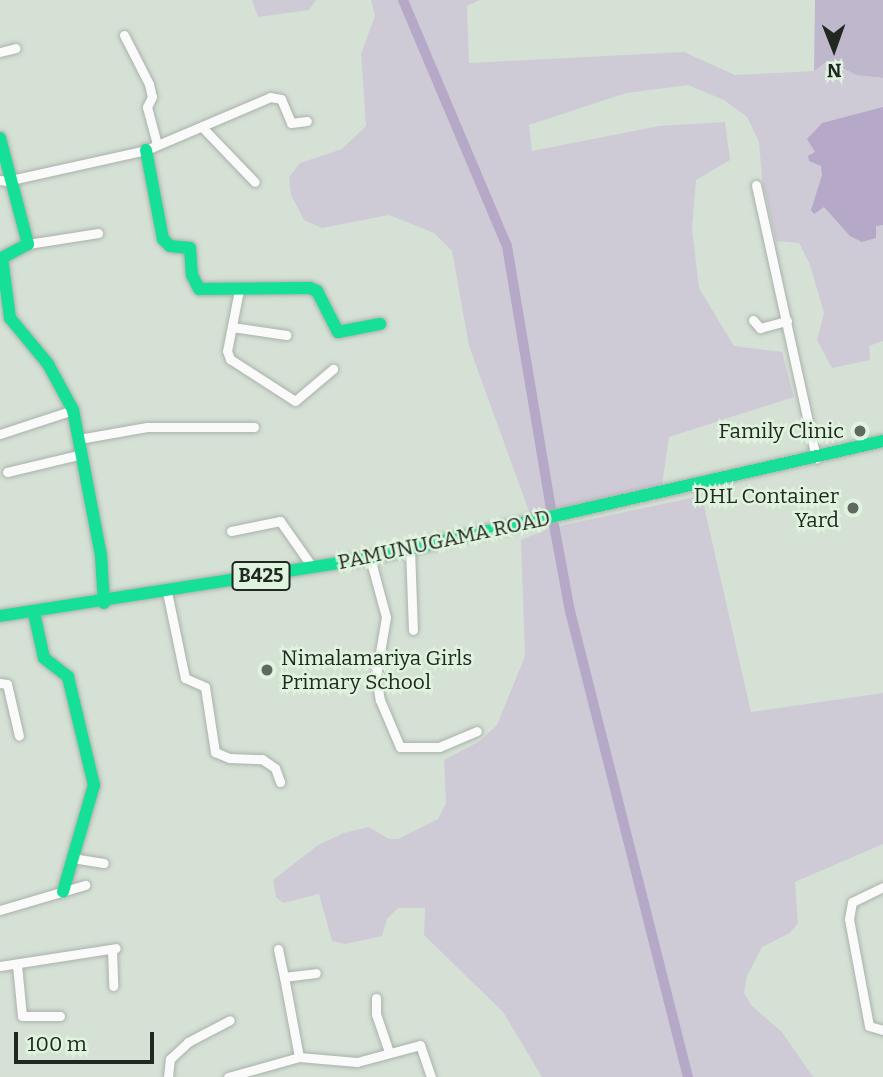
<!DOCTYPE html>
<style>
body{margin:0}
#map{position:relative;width:883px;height:1077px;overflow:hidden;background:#d6e1d6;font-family:Bitter,serif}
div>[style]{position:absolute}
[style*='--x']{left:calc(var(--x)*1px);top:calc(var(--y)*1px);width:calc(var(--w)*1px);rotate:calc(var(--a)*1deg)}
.green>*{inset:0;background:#cecbd7}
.forest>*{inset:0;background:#bfb7cc}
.water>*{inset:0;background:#b6a8c7}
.canal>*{height:10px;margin:-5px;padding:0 5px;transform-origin:5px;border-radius:5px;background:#b6a8c7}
.roads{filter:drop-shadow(0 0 2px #a9b2a9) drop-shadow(0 0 2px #a9b2a9)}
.street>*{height:9px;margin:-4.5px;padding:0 4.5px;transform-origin:4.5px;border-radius:4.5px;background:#f9faf9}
.fast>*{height:12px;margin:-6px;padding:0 6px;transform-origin:6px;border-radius:6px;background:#16e098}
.dots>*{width:19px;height:19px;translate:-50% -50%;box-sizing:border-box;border:4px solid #dff3de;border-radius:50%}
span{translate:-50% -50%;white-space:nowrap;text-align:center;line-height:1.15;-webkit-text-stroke:5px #dff3de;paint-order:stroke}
.shield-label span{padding:2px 5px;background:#dff3de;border:2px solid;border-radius:5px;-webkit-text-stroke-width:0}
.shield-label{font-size:19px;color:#212821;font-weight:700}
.poi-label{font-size:21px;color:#212821}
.right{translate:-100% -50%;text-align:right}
.left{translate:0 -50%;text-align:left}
.street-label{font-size:21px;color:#212821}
.north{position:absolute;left:799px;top:14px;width:70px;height:70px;-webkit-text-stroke:5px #dff3de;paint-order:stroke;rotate:179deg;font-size:19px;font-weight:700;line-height:28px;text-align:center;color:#212821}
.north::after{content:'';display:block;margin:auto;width:24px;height:32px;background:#212821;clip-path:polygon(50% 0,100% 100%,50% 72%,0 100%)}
.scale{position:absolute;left:14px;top:1032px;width:140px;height:32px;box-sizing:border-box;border:4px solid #212821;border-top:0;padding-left:9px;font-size:21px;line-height:24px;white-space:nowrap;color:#212821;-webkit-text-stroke:5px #dff3de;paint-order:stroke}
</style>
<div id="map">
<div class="green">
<div style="clip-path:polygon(252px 0,316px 0,309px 10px,258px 17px)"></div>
<div style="clip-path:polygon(371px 0,480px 0,467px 6px,469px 63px,684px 52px,735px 75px,814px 71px,828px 61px,856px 75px,883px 78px,883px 341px,869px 346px,870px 360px,832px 368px,817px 340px,824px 313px,810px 265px,799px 243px,776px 241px,762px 179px,759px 142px,747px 117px,724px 100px,688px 85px,626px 93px,529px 125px,532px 151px,659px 126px,725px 122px,730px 160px,696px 180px,692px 228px,699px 288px,734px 346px,782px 352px,794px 397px,669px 437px,662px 485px,531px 517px,469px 346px,452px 251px,434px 233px,389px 215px,322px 228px,304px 220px,291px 195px,289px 177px,300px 163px,342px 149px,366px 126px,361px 54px,375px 16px)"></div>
<div style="clip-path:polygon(696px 497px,704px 506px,751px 712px,883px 693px,883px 844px,795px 882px,798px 923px,790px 933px,762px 947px,747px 976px,744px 993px,752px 1006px,782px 1032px,813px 1077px,542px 1077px,503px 1012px,424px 935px,425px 908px,398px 908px,387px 919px,382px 936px,345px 944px,332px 941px,319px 894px,283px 903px,276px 897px,273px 880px,318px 845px,344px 833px,369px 827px,389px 839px,398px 839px,438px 819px,446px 803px,444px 760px,480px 741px,497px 725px,525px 656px,521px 540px,550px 528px)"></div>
</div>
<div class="forest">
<div style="clip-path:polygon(815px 0,883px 0,883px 78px,856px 75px,828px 61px,814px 71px)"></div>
</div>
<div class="water">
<div style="clip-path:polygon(883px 107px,883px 225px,876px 226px,876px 238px,862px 242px,850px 236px,824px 207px,814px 214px,811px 210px,822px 175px,821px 166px,809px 161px,808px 156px,815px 152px,807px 139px,822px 123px)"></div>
</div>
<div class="canal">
<div style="--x:403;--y:0;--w:267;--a:67.1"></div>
<div style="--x:507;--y:246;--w:266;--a:80.5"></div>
<div style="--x:554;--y:525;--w:87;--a:79.5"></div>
<div style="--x:570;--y:611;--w:481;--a:75.8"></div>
</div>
<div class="roads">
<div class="street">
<div style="--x:124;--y:35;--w:55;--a:63"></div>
<div style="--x:149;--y:84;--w:13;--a:77"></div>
<div style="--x:152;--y:97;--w:11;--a:117"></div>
<div style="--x:147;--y:107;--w:38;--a:75"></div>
<div style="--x:0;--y:52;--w:16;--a:-14"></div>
<div style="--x:202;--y:127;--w:76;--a:46.1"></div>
<div style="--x:0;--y:180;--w:11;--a:10"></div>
<div style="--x:11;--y:180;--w:138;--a:-12.5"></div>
<div style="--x:146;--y:150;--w:135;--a:-23.1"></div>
<div style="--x:270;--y:97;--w:11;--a:10"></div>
<div style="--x:281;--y:99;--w:26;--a:67"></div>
<div style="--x:291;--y:123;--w:16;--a:-7"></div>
<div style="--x:756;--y:185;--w:280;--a:77.6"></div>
<div style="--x:28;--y:244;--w:71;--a:-8.9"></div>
<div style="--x:239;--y:290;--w:62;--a:101.1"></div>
<div style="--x:227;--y:351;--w:9;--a:69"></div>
<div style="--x:230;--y:359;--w:77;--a:32.9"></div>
<div style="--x:295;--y:401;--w:50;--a:-40.1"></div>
<div style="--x:753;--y:320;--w:11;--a:49"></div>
<div style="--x:760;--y:328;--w:28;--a:-15"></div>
<div style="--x:232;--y:327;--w:55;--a:8.4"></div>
<div style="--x:0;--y:434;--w:77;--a:-18.2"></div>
<div style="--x:79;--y:439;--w:69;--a:-10"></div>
<div style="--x:147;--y:427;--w:107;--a:0"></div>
<div style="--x:7;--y:472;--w:77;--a:-13.5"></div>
<div style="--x:231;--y:531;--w:50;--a:-11.5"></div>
<div style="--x:280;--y:521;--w:57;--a:54.9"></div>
<div style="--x:410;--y:549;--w:81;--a:87.9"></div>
<div style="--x:370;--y:558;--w:61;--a:74.8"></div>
<div style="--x:386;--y:617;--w:60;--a:99.6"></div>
<div style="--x:376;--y:676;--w:24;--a:81"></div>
<div style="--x:380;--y:700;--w:51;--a:66.9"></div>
<div style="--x:400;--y:747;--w:39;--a:0"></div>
<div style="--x:439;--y:747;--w:41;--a:-22.8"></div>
<div style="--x:167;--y:592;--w:88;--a:78.2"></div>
<div style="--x:185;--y:678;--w:22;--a:24"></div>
<div style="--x:205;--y:687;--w:66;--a:81.3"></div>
<div style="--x:215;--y:752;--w:15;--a:23"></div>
<div style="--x:229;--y:758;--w:33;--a:2"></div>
<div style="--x:262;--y:759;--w:16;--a:35"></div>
<div style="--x:275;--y:768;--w:15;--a:70"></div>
<div style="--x:0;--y:683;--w:7;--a:8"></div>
<div style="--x:7;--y:684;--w:53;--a:77"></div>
<div style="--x:72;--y:858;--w:32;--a:9"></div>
<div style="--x:883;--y:887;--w:34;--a:154"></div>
<div style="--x:852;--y:902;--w:17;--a:100"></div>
<div style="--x:849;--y:919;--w:109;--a:79.4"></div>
<div style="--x:869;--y:1026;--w:15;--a:16"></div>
<div style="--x:0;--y:910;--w:89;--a:-16.4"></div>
<div style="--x:112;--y:949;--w:37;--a:88"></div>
<div style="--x:278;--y:949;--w:29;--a:78"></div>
<div style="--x:17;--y:965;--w:51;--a:84.4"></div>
<div style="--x:22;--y:1016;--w:38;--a:0"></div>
<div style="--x:0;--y:966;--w:117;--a:-8.8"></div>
<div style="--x:376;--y:998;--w:16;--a:90"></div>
<div style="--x:376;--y:1014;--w:40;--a:71.1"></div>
<div style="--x:299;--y:1057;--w:81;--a:-100.6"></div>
<div style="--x:284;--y:977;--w:32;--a:-7"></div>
<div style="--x:168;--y:1077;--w:18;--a:-84"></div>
<div style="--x:170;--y:1059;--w:25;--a:-43"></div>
<div style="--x:188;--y:1042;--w:47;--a:-27.6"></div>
<div style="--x:228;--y:1077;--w:74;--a:-15.7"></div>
<div style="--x:299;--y:1057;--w:58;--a:4.9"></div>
<div style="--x:357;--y:1062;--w:65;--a:-15.1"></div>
<div style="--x:420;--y:1045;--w:34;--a:71"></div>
</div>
<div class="fast">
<div style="--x:0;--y:138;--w:110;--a:75.2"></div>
<div style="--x:28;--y:244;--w:30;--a:152"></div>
<div style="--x:2;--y:258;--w:61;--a:82.4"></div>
<div style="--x:10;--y:318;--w:60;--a:50.4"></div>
<div style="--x:48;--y:364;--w:52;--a:61.5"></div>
<div style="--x:73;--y:410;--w:149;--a:79.1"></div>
<div style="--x:101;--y:556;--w:47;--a:86.3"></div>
<div style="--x:146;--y:150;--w:91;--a:79.2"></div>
<div style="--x:163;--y:239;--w:10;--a:45"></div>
<div style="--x:170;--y:246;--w:20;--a:6"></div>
<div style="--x:190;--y:248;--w:27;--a:86"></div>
<div style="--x:192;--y:275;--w:16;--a:63"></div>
<div style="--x:199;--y:289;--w:111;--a:-0.5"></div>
<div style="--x:310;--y:288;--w:8;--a:23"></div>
<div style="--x:317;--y:291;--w:46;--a:62.9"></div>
<div style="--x:338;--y:332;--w:43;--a:-10.8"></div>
<div style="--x:34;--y:613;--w:46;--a:77.5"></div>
<div style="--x:44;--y:658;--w:31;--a:38"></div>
<div style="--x:68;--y:677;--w:111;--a:76.5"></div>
<div style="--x:94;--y:785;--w:111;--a:106.2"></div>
<div style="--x:0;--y:616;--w:375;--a:-8.9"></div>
<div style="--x:370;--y:558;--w:526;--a:-12.85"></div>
</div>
</div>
<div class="dots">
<div style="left:860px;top:431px;background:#606960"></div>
<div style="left:853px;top:508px;background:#606960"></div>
<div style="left:267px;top:670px;background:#606960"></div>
</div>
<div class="shield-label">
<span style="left:261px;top:576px">B425</span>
</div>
<div class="poi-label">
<span class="right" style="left:844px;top:431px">Family Clinic</span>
<span class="right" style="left:839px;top:508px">DHL Container<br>Yard</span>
<span class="left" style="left:281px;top:670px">Nimalamariya Girls<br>Primary School</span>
</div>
<div class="street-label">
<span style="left:444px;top:540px;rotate:-12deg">PAMUNUGAMA ROAD</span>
</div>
<div class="north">N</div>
<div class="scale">100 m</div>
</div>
